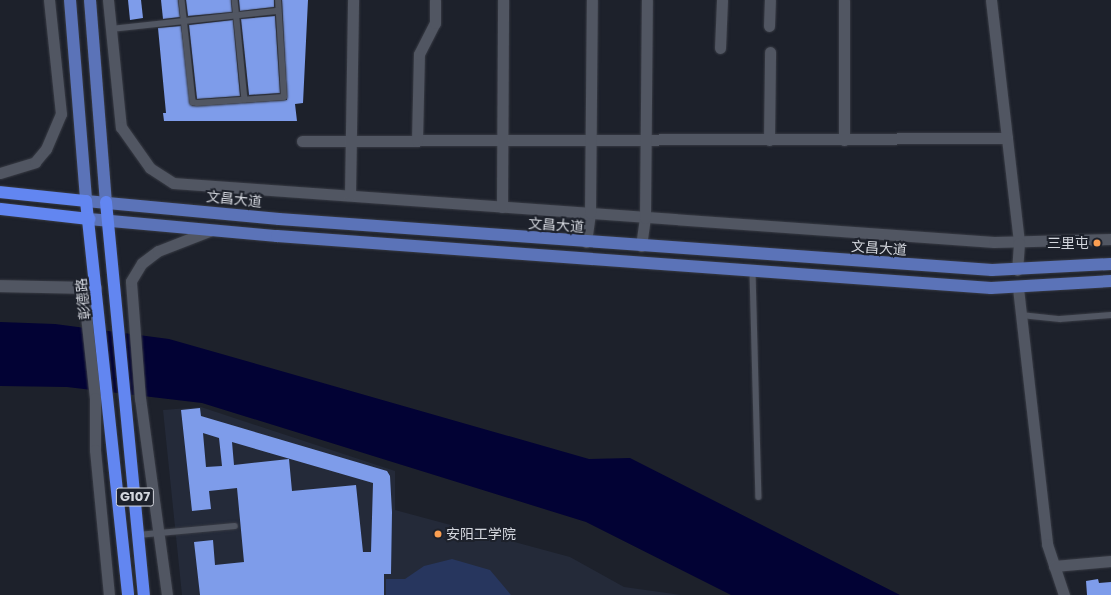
<!DOCTYPE html>
<meta charset="utf-8">
<style>
body{margin:0}
#map{position:relative;width:1111px;height:595px;overflow:hidden;background:#1d212b;font-family:Poppins,"Noto Sans SC",sans-serif}
div>[style]{position:absolute}
[style*='--x']{left:calc(var(--x)*1px);top:calc(var(--y)*1px);width:calc(var(--w)*1px);rotate:calc(var(--a)*1deg)}
.built>*{inset:0;background:#242a39}
.green>*{inset:0;background:#27365e}
.water>*{inset:0;background:#020234}
.building>*{inset:0;background:#7e9cea}
.roads{filter:drop-shadow(0 0 1px #383b44) drop-shadow(0 0 1px #383b44)}
.lane>*{height:5.5px;margin:-2.75px;padding:0 2.75px;transform-origin:2.75px;border-radius:2.75px;background:#515662}
.street>*{height:11px;margin:-5.5px;padding:0 5.5px;transform-origin:5.5px;border-radius:5.5px;background:#515662}
.secondary>*{height:12px;margin:-6px;padding:0 6px;transform-origin:6px;border-radius:6px;background:#515662}
.primary>*{height:12px;margin:-6px;padding:0 6px;transform-origin:6px;border-radius:6px;background:#5b73b8}
.highway>*{height:12px;margin:-6px;padding:0 6px;transform-origin:6px;border-radius:6px;background:#6286f1}
.dots>*{width:11px;height:11px;translate:-50% -50%;box-sizing:border-box;border:2px solid #1d212b;border-radius:50%}
span{translate:-50% -50%;white-space:nowrap;text-align:center;line-height:1.15;-webkit-text-stroke:4px #1d212b;paint-order:stroke}
.shield-label span{padding:1px 3px;background:#1d212b;border:1px solid;border-radius:3px;-webkit-text-stroke-width:0}
.shield-label{font-size:13px;color:#d4d7de;font-weight:700}
.street-label{font-size:14px;color:#d4d7de}
.poi-label{font-size:14px;color:#d4d7de}
.right{translate:-100% -50%;text-align:right}
.left{translate:0 -50%;text-align:left}
</style>
<div id="map">
<div class="built">
<div style="clip-path:polygon(201px 407px,395px 471px,395px 510px,570px 557px,624px 587px,681px 595px,182px 595px,163px 410px)"></div>
</div>
<div class="green">
<div style="clip-path:polygon(452px 559px,490px 570px,511px 595px,386px 595px,386px 579px,405px 579px,424px 566px)"></div>
</div>
<div class="water">
<div style="clip-path:polygon(0 322px,55px 324px,169px 339px,589px 459px,630px 458px,900px 595px,731px 595px,586px 522px,202px 403px,67px 387px,0 386px)"></div>
</div>
<div class="building">
<div style="clip-path:polygon(128px 0,141px 0,143px 18px,130px 20px)"></div>
<div style="clip-path:polygon(161px 0,178px 0,180px 17px,163px 19px)"></div>
<div style="clip-path:polygon(186px 0,231px 0,232px 12px,188px 16px)"></div>
<div style="clip-path:polygon(239px 0,274px 0,274px 7px,240px 11px)"></div>
<div style="clip-path:polygon(282px 0,308px 0,303px 103px,295px 104px,297px 121px,164px 121px,163px 113px,166px 113px,158px 28px,181px 26px,192px 106px,287px 100px)"></div>
<div style="clip-path:polygon(275px 16px,280px 93px,249px 95px,241px 19px)"></div>
<div style="clip-path:polygon(233px 20px,240px 96px,197px 99px,189px 25px)"></div>
<div style="clip-path:polygon(evenodd,200px 408px,201px 416px,387px 471px,390px 476px,392px 512px,391px 574px,384px 574px,384px 595px,200px 595px,194px 542px,213px 540px,215px 565px,244px 562px,237px 488px,209px 491px,211px 509px,192px 511px,181px 410px,200px 408px,203px 433px,219px 438px,222px 466px,206px 467px,203px 433px,200px 408px,232px 442px,373px 483px,371px 552px,363px 552px,356px 485px,292px 491px,289px 459px,234px 465px,232px 442px)"></div>
<div style="clip-path:polygon(1098px 579px,1099px 583px,1111px 582px,1111px 595px,1087px 595px,1086px 581px)"></div>
</div>
<div class="roads">
<div class="lane">
<div style="--x:182;--y:0;--w:103;--a:83.8"></div>
<div style="--x:193;--y:102;--w:4;--a:14"></div>
<div style="--x:197;--y:103;--w:87;--a:-3.9"></div>
<div style="--x:284;--y:97;--w:97;--a:-93.5"></div>
<div style="--x:235;--y:0;--w:100;--a:84.3"></div>
<div style="--x:111;--y:29;--w:168;--a:-6.2"></div>
<div style="--x:753;--y:272;--w:225;--a:88.5"></div>
<div style="--x:1021;--y:315;--w:39;--a:6"></div>
<div style="--x:1060;--y:319;--w:51;--a:-4.5"></div>
<div style="--x:138;--y:535;--w:97;--a:-5.3"></div>
</div>
<div class="street">
<div style="--x:108;--y:0;--w:128;--a:84.2"></div>
<div style="--x:121;--y:127;--w:50;--a:54.7"></div>
<div style="--x:150;--y:168;--w:27;--a:33"></div>
<div style="--x:173;--y:183;--w:823;--a:4.11"></div>
<div style="--x:994;--y:242;--w:117;--a:-1.5"></div>
<div style="--x:991;--y:0;--w:245;--a:83.4"></div>
<div style="--x:1019;--y:243;--w:27;--a:94"></div>
<div style="--x:769;--y:26;--w:26;--a:-88"></div>
<div style="--x:720;--y:48;--w:48;--a:-87.6"></div>
<div style="--x:769;--y:140;--w:88;--a:-89.3"></div>
<div style="--x:844;--y:140;--w:140;--a:-90"></div>
<div style="--x:302;--y:141;--w:705;--a:-0.24"></div>
<div style="--x:417;--y:141;--w:87;--a:-88.7"></div>
<div style="--x:419;--y:54;--w:35;--a:-63"></div>
<div style="--x:435;--y:23;--w:23;--a:-90"></div>
<div style="--x:0;--y:173;--w:37;--a:-17"></div>
<div style="--x:35;--y:162;--w:17;--a:-50"></div>
<div style="--x:46;--y:149;--w:38;--a:-67"></div>
<div style="--x:61;--y:114;--w:115;--a:-96"></div>
<div style="--x:350;--y:195;--w:195;--a:-89.1"></div>
<div style="--x:502;--y:207;--w:207;--a:-89.7"></div>
<div style="--x:586;--y:242;--w:29;--a:-82"></div>
<div style="--x:590;--y:213;--w:213;--a:-89.5"></div>
<div style="--x:641;--y:246;--w:28;--a:-82"></div>
<div style="--x:645;--y:218;--w:218;--a:-89.5"></div>
<div style="--x:83;--y:288;--w:111;--a:83.8"></div>
<div style="--x:95;--y:398;--w:52;--a:90"></div>
<div style="--x:95;--y:450;--w:146;--a:84.5"></div>
<div style="--x:1018;--y:288;--w:258;--a:83.5"></div>
<div style="--x:1047;--y:544;--w:54;--a:71.6"></div>
<div style="--x:1054;--y:566;--w:57;--a:-5"></div>
<div style="--x:167;--y:595;--w:198;--a:-97.8"></div>
<div style="--x:140;--y:399;--w:118;--a:-94.4"></div>
<div style="--x:131;--y:281;--w:21;--a:-59"></div>
<div style="--x:142;--y:263;--w:20;--a:-37"></div>
<div style="--x:158;--y:251;--w:58;--a:-21.3"></div>
</div>
<div class="secondary">
<div style="--x:0;--y:286;--w:96;--a:1.2"></div>
</div>
<div class="primary">
<div style="--x:70;--y:0;--w:202;--a:85.4"></div>
<div style="--x:86;--y:201;--w:194;--a:5.3"></div>
<div style="--x:279;--y:219;--w:715;--a:4.09"></div>
<div style="--x:992;--y:270;--w:119;--a:-2.9"></div>
<div style="--x:90;--y:0;--w:203;--a:85.5"></div>
<div style="--x:89;--y:219;--w:189;--a:5.2"></div>
<div style="--x:277;--y:236;--w:716;--a:4.17"></div>
<div style="--x:991;--y:288;--w:120;--a:-3.3"></div>
</div>
<div class="highway">
<div style="--x:0;--y:192;--w:86;--a:6"></div>
<div style="--x:86;--y:201;--w:396;--a:83.9"></div>
<div style="--x:106;--y:202;--w:395;--a:84.5"></div>
<div style="--x:0;--y:209;--w:90;--a:6.4"></div>
</div>
</div>
<div class="dots">
<div style="left:1097px;top:243px;background:#fb9e51"></div>
<div style="left:438px;top:534px;background:#fb9e51"></div>
</div>
<div class="shield-label">
<span style="left:135px;top:497px">G107</span>
</div>
<div class="street-label">
<span style="left:234px;top:199px;rotate:6deg">文昌大道</span>
<span style="left:556px;top:225px;rotate:4deg">文昌大道</span>
<span style="left:879px;top:248px;rotate:4deg">文昌大道</span>
<span style="left:83px;top:299px;rotate:-96deg">彰德路</span>
</div>
<div class="poi-label">
<span class="right" style="left:1089px;top:243px">三里屯</span>
<span class="left" style="left:446px;top:534px">安阳工学院</span>
</div>
</div>
